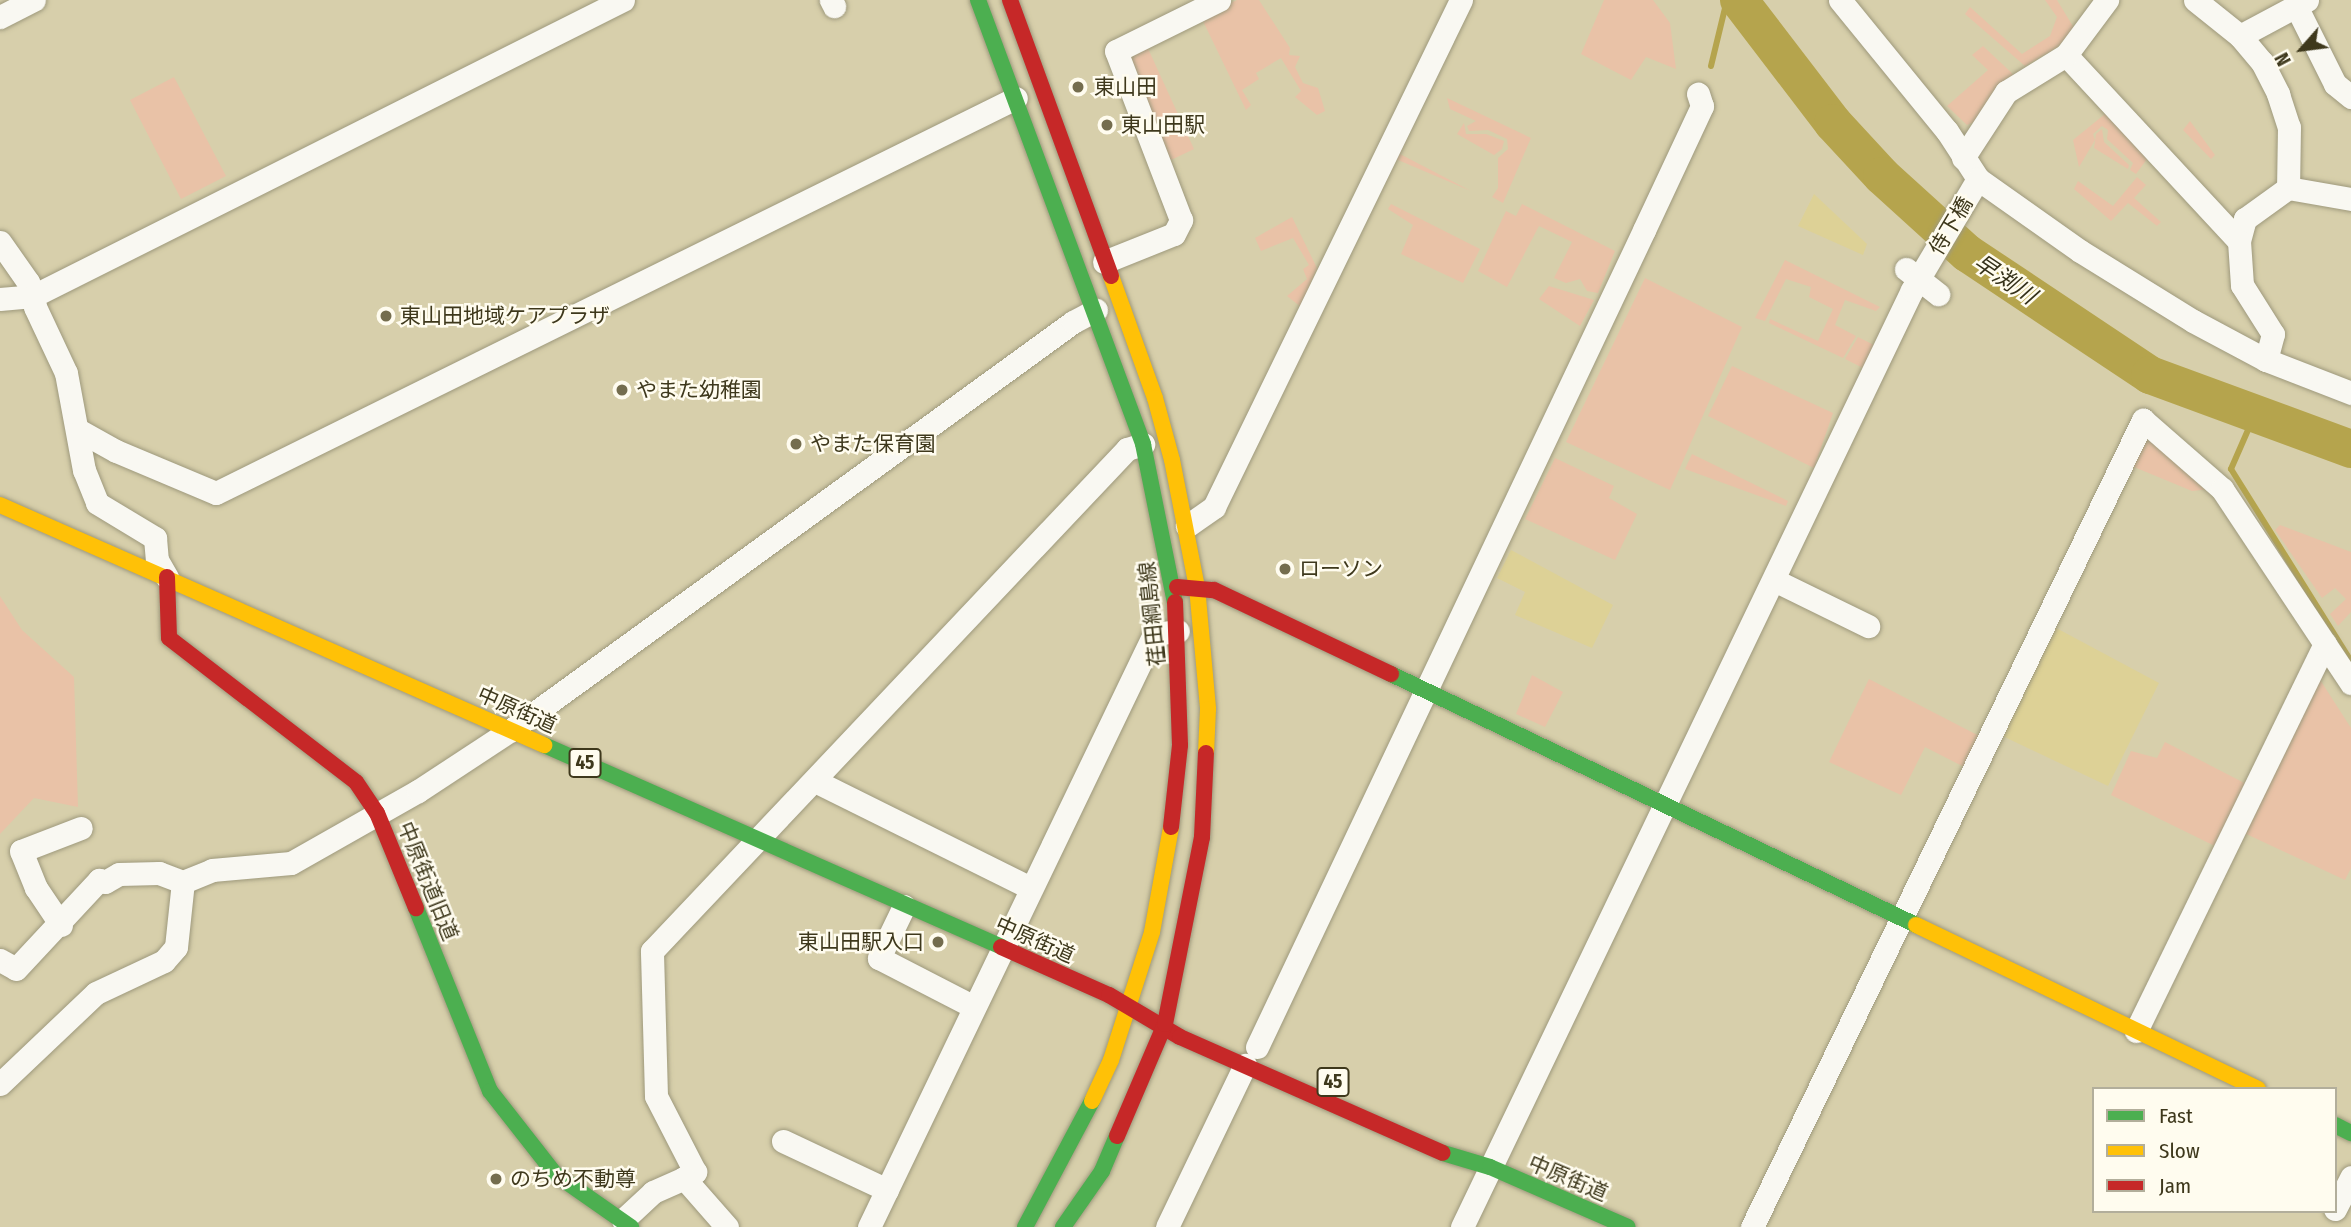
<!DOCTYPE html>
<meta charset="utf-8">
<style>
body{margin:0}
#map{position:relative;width:2351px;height:1227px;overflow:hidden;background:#d7cfab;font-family:"Fira Sans Condensed","Noto Sans JP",sans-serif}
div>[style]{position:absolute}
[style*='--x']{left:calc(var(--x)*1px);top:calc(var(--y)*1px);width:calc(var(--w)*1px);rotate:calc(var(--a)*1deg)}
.built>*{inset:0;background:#ddd196}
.green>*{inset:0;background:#e9c2a7}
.stream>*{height:6px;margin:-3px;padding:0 3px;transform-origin:3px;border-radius:3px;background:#b5a44d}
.river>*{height:38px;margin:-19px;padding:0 19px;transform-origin:19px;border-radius:19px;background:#b5a44d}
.roads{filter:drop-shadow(0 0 2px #9e997c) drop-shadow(0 0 2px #9e997c)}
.street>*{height:23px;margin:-11.5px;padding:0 11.5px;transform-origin:11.5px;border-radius:11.5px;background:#f9f8f2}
.fast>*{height:16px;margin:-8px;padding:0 8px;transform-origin:8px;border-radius:8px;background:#4caf50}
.slow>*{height:16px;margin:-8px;padding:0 8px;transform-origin:8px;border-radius:8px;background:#ffc107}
.jam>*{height:16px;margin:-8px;padding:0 8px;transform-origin:8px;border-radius:8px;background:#c62828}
.dots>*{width:19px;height:19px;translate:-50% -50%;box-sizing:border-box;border:4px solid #fffcef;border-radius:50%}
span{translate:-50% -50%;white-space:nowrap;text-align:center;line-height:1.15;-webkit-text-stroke:5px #fffcef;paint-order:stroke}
.shield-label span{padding:2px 5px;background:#fffcef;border:2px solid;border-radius:5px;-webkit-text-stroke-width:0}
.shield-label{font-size:19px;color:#3e381c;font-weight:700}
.poi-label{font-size:21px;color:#3e381c}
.left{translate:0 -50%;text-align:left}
.right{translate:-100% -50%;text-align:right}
.street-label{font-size:21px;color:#3e381c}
.water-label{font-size:23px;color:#35311a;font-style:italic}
.legend{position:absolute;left:2092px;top:1087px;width:245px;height:126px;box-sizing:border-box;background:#fffcef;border:2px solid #b2ae9b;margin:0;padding:9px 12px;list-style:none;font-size:21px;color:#3e381c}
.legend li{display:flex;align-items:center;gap:14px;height:35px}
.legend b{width:35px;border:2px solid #b2ae9b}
.north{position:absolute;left:2267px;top:14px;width:70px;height:70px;-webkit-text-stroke:5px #fffcef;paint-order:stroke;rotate:242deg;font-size:19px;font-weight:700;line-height:28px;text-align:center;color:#3e381c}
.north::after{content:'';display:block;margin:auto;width:24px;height:32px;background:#3e381c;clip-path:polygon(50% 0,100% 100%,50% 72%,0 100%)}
</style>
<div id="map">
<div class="built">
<div style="clip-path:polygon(1814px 194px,1867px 244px,1863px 255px,1798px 226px)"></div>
<div style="clip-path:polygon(1511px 550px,1613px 605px,1592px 648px,1515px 615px,1525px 592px,1497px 578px)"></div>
<div style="clip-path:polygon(2045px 622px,2159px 683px,2108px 786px,1992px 731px)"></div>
</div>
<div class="green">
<div style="clip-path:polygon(1237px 0,1259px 0,1290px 48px,1289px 55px,1300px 56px,1295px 67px,1303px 83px,1318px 88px,1325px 111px,1317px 115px,1295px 97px,1301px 91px,1281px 58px,1256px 73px,1259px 79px,1242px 90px,1251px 105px,1246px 110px,1201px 17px)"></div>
<div style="clip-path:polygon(1604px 0,1653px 0,1670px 23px,1676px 69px,1646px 57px,1631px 80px,1581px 54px)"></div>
<div style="clip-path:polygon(2045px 0,2057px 0,2074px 28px,2058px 47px,2025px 66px,1965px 14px,1970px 7px,2022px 54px,2050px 36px,2057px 17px)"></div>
<div style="clip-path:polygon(1145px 42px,1194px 149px,1169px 161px,1128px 56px)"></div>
<div style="clip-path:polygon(1983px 46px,2014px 75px,1976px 121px,1967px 125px,1947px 106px,1988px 70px,1972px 55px)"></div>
<div style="clip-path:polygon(174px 77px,226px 176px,181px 199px,130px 100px)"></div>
<div style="clip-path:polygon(1447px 98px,1531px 138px,1503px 203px,1492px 197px,1498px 188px,1498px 158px,1508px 149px,1507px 139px,1488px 130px,1469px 131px,1467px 126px,1476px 121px,1450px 109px)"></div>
<div style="clip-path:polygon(1417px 114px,1400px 154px,1471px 191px,1391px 157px)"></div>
<div style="clip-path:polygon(2105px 114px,2147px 159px,2136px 174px,2130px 170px,2133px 163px,2107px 139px,2108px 130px,2102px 126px,2093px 134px,2095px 140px,2079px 167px,2073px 140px)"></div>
<div style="clip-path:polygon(2190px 121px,2215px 155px,2211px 159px,2183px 130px)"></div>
<div style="clip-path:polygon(1464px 123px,1466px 134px,1486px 134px,1504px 141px,1502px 149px,1494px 155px,1457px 134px)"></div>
<div style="clip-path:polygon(2102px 129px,2104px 142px,2129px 165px,2128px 169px,2094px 148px,2096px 134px)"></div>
<div style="clip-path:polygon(2137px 177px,2146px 185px,2134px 198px,2161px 222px,2157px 226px,2128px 203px,2111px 221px,2074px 189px,2078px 181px,2113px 206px)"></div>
<div style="clip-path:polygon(1391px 204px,1480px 249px,1463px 283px,1401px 254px,1413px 225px,1388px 209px)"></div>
<div style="clip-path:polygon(1522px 204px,1615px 251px,1598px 293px,1587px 291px,1580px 279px,1566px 283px,1554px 278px,1572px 242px,1539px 226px,1507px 287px,1478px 271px,1506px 211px,1516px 216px)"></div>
<div style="clip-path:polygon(1292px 217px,1317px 268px,1301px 307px,1287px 296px,1307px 279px,1303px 269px,1309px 265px,1293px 238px,1261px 251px,1255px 238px)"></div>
<div style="clip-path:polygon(1785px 260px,1880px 307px,1876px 311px,1845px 300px,1835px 325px,1856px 336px,1843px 358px,1769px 323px,1770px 319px,1818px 341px,1833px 309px,1809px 297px,1811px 287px,1786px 279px,1765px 321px,1755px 318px)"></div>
<div style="clip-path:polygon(1645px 278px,1742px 327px,1670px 490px,1566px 442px)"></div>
<div style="clip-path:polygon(1549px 286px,1594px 300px,1580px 326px,1539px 299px)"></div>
<div style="clip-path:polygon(1858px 337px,1876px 346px,1865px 369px,1845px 359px)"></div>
<div style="clip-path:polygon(1732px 366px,1833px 413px,1814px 468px,1708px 416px)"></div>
<div style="clip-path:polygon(2143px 420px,2220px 488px,2192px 491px,2122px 462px)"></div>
<div style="clip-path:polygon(1692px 454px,1788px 501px,1786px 506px,1685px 469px)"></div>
<div style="clip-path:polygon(1555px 458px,1614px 486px,1609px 498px,1637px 514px,1615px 560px,1525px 519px)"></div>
<div style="clip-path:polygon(2280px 525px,2351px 552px,2351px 612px,2338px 626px,2330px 614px,2346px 599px,2335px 588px,2322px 598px,2275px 530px)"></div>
<div style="clip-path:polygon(0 596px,22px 630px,74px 677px,78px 807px,34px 798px,0 834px)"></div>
<div style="clip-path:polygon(1532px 675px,1563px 692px,1545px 727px,1516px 714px)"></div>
<div style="clip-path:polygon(2317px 675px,2351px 728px,2351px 868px,2345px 880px,2242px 832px)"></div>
<div style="clip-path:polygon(1869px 679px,1987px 740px,1972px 771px,1925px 747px,1901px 795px,1829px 762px)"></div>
<div style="clip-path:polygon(2165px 742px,2256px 789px,2227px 852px,2111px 795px,2131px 751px,2157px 758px)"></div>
</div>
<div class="stream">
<div style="--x:1711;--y:66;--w:68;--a:-76.4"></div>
<div style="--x:2255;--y:414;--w:60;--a:113.6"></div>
<div style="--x:2231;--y:469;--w:226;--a:58"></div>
</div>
<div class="river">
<div style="--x:1739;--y:0;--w:155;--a:52.6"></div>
<div style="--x:1833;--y:123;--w:72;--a:47.2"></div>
<div style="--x:1882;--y:176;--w:115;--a:42.2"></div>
<div style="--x:1967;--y:253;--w:220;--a:33.7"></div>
<div style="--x:2150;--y:375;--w:214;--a:20.2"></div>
</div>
<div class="roads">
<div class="street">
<div style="--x:831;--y:0;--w:7;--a:63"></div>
<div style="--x:1840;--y:0;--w:169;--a:50.8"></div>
<div style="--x:1947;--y:131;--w:57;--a:57.1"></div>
<div style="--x:1978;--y:179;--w:125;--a:35.2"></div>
<div style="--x:2080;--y:251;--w:133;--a:31.8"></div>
<div style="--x:2193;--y:321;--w:83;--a:28.1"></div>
<div style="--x:2266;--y:360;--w:91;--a:21.2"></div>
<div style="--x:2195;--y:0;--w:58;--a:38.7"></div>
<div style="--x:2240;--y:36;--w:34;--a:50"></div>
<div style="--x:2262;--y:62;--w:36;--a:63"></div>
<div style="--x:2278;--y:94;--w:35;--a:72"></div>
<div style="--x:2289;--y:127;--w:61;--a:90.9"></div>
<div style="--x:2296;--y:6;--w:87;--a:63.4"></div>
<div style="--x:2335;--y:84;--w:21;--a:39"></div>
<div style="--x:0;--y:17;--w:38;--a:-27"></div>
<div style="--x:2240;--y:36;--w:76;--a:-28.2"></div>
<div style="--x:2066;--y:55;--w:254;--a:47.1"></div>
<div style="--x:2239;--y:241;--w:23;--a:-75"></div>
<div style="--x:2245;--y:219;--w:53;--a:-35.8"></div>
<div style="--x:2288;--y:188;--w:64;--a:9.9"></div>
<div style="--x:1963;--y:158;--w:79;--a:-56.9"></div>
<div style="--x:2006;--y:92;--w:70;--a:-31.7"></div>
<div style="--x:2066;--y:55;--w:69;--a:-53.3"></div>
<div style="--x:2239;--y:241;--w:44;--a:86.1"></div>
<div style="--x:2242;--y:285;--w:58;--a:57.7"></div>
<div style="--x:2273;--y:334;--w:27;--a:105"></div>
<div style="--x:0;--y:242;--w:49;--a:55"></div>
<div style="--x:28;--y:282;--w:26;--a:74"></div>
<div style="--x:35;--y:307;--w:73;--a:64.8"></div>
<div style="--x:66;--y:373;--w:99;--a:79.5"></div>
<div style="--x:84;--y:470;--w:35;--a:68"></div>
<div style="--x:97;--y:503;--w:68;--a:31.1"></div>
<div style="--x:155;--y:538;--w:22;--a:85"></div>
<div style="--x:157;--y:560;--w:20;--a:60"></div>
<div style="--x:1104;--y:262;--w:75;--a:-21.8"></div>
<div style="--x:1174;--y:234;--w:16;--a:-63"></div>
<div style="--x:1181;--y:220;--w:181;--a:-111"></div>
<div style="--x:1116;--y:51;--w:115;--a:-26.3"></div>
<div style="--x:1906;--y:269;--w:41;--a:38"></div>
<div style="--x:0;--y:299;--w:33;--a:-5"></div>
<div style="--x:33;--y:296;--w:660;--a:-26.64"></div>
<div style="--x:80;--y:431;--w:41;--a:29.1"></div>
<div style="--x:116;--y:451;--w:108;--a:22.8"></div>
<div style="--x:216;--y:493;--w:892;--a:-26.28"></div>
<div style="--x:1187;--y:526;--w:33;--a:-35"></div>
<div style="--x:1214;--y:507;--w:564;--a:-64.03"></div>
<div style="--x:1774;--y:580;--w:105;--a:26.1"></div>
<div style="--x:815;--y:781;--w:241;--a:26.4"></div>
<div style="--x:904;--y:906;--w:58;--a:115.7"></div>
<div style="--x:879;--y:958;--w:107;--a:27.3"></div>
<div style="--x:61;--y:925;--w:45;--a:-124"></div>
<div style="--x:36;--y:888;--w:40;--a:-112"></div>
<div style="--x:21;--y:851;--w:64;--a:-21"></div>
<div style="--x:0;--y:960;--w:18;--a:29"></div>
<div style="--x:16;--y:969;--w:122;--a:-47"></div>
<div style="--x:99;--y:880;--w:6;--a:18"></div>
<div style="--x:105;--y:882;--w:16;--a:-30"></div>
<div style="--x:119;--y:874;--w:40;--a:-1.4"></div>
<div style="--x:159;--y:873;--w:26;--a:21"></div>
<div style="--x:2136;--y:1031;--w:431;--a:-64"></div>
<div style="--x:1257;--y:1047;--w:904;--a:-64.65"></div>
<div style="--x:1644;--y:230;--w:137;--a:-64.9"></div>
<div style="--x:1702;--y:106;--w:13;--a:-108"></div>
<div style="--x:0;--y:1084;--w:132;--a:-43.5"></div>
<div style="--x:96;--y:993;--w:75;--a:-25.2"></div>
<div style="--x:164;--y:961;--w:18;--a:-49"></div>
<div style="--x:176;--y:947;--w:65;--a:-83.9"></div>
<div style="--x:183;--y:882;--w:31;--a:-22"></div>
<div style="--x:212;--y:870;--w:79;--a:-5.1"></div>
<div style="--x:291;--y:863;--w:146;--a:-29.6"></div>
<div style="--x:418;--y:791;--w:111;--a:-33.3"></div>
<div style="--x:511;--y:730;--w:694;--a:-35.98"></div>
<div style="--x:1073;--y:322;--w:26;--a:-28"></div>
<div style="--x:783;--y:1141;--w:115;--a:25.2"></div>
<div style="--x:684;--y:1178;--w:13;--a:-29"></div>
<div style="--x:695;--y:1172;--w:85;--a:-117.2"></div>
<div style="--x:656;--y:1096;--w:145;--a:-91.6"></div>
<div style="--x:652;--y:951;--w:691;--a:-46.58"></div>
<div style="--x:1127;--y:449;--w:17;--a:-17"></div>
<div style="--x:2335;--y:1209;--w:36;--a:-63"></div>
<div style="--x:623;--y:1220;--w:41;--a:-43"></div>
<div style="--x:653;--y:1192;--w:34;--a:-24"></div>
<div style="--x:684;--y:1178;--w:65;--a:48.7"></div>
<div style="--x:869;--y:1227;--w:658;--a:-64.33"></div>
<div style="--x:1154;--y:634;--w:24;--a:-7"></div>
<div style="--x:1167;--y:1227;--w:180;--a:-64.3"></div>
<div style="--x:1462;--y:1227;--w:1039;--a:-64.35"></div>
<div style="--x:1912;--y:290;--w:129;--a:-59.3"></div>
<div style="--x:1752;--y:1227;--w:897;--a:-64.15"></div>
<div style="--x:2143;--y:420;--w:105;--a:41.1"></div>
<div style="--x:2222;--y:489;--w:233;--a:56.4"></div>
</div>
<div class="fast">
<div style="--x:978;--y:0;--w:474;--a:69.6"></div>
<div style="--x:1143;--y:444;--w:161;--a:78.6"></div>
<div style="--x:1391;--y:674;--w:582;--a:25.55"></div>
<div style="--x:544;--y:745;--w:500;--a:23.8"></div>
<div style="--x:416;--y:908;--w:197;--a:68"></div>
<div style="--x:490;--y:1091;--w:105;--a:51.9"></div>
<div style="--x:555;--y:1174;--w:93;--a:34.9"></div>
<div style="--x:2335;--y:1125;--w:18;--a:27"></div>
<div style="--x:1443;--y:1153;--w:49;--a:16.6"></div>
<div style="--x:1490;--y:1167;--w:150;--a:23.5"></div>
<div style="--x:1025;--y:1227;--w:143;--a:-62"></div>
<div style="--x:1063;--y:1227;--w:68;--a:-55.1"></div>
<div style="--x:1102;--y:1171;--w:38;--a:-67"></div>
</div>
<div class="slow">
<div style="--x:1111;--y:276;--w:130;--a:70.2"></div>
<div style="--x:1155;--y:398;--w:64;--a:74.7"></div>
<div style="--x:1172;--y:460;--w:129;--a:78.9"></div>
<div style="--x:1197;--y:587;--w:122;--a:84.8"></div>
<div style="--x:1208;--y:709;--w:44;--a:92.6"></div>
<div style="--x:0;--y:505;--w:595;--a:23.81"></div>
<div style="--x:1916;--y:925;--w:379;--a:25.6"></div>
<div style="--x:1092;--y:1101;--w:45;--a:-65.1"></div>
<div style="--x:1111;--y:1060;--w:134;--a:-72.2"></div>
<div style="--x:1152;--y:932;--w:107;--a:-79.7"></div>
</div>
<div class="jam">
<div style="--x:1010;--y:0;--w:294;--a:69.9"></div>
<div style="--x:167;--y:577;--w:61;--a:88.1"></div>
<div style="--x:169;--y:638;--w:236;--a:37.6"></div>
<div style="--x:356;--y:782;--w:37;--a:56"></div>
<div style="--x:377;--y:813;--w:103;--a:67.7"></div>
<div style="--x:1177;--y:587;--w:37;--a:5"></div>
<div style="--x:1214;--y:590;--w:196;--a:25.4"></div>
<div style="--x:1171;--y:827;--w:82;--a:-83.7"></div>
<div style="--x:1180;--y:745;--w:143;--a:-92"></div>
<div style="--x:1001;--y:947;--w:118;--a:24"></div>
<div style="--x:1109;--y:995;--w:82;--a:30.6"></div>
<div style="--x:1180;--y:1037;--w:287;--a:23.8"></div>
<div style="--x:1117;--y:1136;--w:122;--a:-66.8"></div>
<div style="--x:1165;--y:1024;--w:191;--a:-78.8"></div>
<div style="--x:1202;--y:837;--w:84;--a:-87.3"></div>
</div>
</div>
<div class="dots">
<div style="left:1078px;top:87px;background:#746d4e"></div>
<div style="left:1107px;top:125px;background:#746d4e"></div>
<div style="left:386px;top:316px;background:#746d4e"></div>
<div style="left:622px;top:390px;background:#746d4e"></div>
<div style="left:796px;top:444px;background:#746d4e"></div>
<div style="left:1285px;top:569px;background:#746d4e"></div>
<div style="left:938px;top:942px;background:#746d4e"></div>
<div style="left:496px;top:1179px;background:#746d4e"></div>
</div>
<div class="shield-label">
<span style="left:585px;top:763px">45</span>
<span style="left:1333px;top:1082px">45</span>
</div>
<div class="poi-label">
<span class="left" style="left:1094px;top:87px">東山田</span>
<span class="left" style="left:1121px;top:125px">東山田駅</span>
<span class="left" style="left:400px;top:316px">東山田地域ケアプラザ</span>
<span class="left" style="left:636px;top:390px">やまた幼稚園</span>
<span class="left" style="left:810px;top:444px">やまた保育園</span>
<span class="left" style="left:1299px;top:569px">ローソン</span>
<span class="right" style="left:924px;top:942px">東山田駅入口</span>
<span class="left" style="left:510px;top:1179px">のちめ不動尊</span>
</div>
<div class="street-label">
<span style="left:1951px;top:226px;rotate:-59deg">侍下橋</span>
<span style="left:1152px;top:614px;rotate:-96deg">荏田綱島線</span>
<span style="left:517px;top:710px;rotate:24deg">中原街道</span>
<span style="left:428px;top:881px;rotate:68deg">中原街道旧道</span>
<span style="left:1035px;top:940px;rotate:24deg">中原街道</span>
<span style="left:1568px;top:1178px;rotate:23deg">中原街道</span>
</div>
<div class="water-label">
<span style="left:2005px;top:279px;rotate:34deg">早渕川</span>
</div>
<ul class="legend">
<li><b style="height:9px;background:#4caf50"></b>Fast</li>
<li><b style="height:9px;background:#ffc107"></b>Slow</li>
<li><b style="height:9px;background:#c62828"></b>Jam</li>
</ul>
<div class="north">N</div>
</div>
